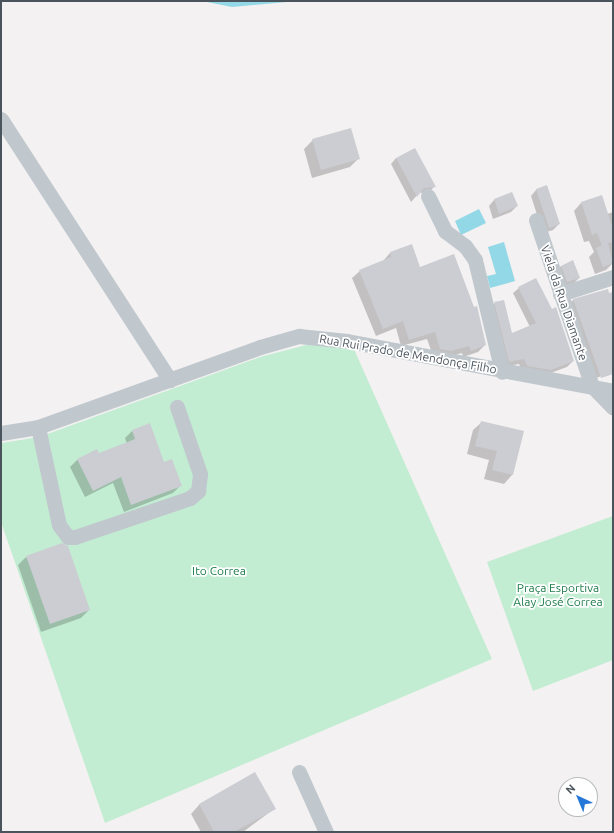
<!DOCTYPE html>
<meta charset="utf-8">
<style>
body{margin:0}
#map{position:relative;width:614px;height:833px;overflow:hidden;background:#f3f1f1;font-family:Ubuntu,sans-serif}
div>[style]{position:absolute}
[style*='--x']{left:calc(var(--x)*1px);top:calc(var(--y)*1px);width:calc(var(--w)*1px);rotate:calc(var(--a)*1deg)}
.green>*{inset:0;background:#c3edd2}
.water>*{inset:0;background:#93d8e7}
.shadow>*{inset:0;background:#0003}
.building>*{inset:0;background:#cbcdd3}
.minor>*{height:15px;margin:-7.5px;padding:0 7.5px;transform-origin:7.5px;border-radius:7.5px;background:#c0c8ce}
span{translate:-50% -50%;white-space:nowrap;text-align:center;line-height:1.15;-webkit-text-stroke:3.5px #fff;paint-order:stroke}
.street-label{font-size:12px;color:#4a545d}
.park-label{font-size:12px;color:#1e7b4a}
.frame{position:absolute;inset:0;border:2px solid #4a545d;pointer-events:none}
.north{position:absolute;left:558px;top:777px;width:40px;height:40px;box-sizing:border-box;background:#fff;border:1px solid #b7bbbe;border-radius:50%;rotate:316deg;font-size:11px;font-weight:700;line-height:16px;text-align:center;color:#4a545d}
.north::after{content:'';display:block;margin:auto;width:14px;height:18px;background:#2578d8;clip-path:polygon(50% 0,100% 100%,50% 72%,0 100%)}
</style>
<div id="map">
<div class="green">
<div style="clip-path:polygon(306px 345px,353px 347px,492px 659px,105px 823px,1px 522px,1px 443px,39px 437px,260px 357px)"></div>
<div style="clip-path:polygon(613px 516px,613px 660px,533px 691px,487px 562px)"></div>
</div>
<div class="water">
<div style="clip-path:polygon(202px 1px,298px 1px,232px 7px)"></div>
<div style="clip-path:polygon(479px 209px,486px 223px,461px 235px,455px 221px)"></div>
<div style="clip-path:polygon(504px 242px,515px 281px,490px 288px,487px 276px,496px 274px,488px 247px)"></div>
</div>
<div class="shadow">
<div style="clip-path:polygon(313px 140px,359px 158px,350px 167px,312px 178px,304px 149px)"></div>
<div style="clip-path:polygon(396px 158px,434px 187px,429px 192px,419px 193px,411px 202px,391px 164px)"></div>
<div style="clip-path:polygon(546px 187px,559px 224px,553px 230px,543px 233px,531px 196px,536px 190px)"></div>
<div style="clip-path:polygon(512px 193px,517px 206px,511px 212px,493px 219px,489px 206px,494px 200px)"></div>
<div style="clip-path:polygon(581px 203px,607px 214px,613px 212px,613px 263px,606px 270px,595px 274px,589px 257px,594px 252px,589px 241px,584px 242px,574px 211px)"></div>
<div style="clip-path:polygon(390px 253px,419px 269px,485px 345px,478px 352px,463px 357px,462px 353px,443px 358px,433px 356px,427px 339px,401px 346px,396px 328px,376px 336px,352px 278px,360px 271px,383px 261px)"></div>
<div style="clip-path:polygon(561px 266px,579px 278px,573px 284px,561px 287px,556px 272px)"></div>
<div style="clip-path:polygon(519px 288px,573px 361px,567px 367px,545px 375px,522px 371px,519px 364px,503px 367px,489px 309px,495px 303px,511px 335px,530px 327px,513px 293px)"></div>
<div style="clip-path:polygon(607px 291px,609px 294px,613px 293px,613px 371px,594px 379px,568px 306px,573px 300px)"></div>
<div style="clip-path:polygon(482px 422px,523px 432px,512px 475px,504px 484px,484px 479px,489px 460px,467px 454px,473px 430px)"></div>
<div style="clip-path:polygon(132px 431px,163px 463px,180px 486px,173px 493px,124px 512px,113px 483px,85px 497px,70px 467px,77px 460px,96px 450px,98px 454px,127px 444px,125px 438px)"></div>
<div style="clip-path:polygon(26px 557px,89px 610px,81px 618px,41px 632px,18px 565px)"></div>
<div style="clip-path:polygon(255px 774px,274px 809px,243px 832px,201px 832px,191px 814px,199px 805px)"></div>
</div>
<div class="building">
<div style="clip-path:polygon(351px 128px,360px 159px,321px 170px,312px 139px)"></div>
<div style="clip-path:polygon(415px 148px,436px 187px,424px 188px,417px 197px,396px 158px)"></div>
<div style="clip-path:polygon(547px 185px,560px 224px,549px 228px,536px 189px)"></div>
<div style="clip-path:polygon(512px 192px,518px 206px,499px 214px,494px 199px)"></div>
<div style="clip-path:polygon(602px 195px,613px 229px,613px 242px,608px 243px,613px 263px,603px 267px,596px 248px,602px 245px,597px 233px,592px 235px,581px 202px)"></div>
<div style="clip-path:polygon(412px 244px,420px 267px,454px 254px,474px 307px,477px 306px,486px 345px,471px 351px,469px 346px,451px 351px,440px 349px,435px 332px,409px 340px,403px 321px,383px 329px,359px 270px,391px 257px,390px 252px)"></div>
<div style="clip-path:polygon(573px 260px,580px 278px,567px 282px,561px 266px)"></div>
<div style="clip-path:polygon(536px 278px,552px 309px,556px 307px,574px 361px,551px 370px,527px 366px,524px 359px,509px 362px,494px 302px,504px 300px,512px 333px,536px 323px,518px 287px)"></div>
<div style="clip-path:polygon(608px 289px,609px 293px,613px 292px,613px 374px,601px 378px,573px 299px)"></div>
<div style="clip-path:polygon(481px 421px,524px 431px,513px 475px,492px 470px,497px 451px,475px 446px)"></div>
<div style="clip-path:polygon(150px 423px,164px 462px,172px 459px,182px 486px,131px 505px,121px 477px,93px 491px,77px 459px,97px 449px,99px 453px,135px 439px,132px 430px)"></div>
<div style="clip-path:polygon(62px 543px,68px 546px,90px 610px,50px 624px,26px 556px)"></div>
<div style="clip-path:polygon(255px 772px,276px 809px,234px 832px,214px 832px,199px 804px)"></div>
</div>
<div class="minor">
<div style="--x:1;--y:119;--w:311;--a:57.1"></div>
<div style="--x:428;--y:196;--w:39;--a:64"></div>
<div style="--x:445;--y:231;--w:25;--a:37"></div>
<div style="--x:465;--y:246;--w:17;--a:54"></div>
<div style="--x:475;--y:260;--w:115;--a:76.4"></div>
<div style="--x:536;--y:220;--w:175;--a:71.4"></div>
<div style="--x:592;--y:386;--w:30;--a:46"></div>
<div style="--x:560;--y:294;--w:56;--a:-17.8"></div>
<div style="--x:38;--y:427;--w:100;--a:77.9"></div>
<div style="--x:59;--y:525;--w:15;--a:53"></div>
<div style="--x:68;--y:537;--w:7;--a:0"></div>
<div style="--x:75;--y:537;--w:121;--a:-18.7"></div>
<div style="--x:190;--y:498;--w:11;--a:-41"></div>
<div style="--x:198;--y:491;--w:17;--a:-83"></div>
<div style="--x:200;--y:474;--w:71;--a:-108.9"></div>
<div style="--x:1;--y:433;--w:37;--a:-9"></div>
<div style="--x:38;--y:427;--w:236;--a:-19.8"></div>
<div style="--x:260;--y:347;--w:41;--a:-15.8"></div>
<div style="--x:299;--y:336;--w:48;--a:5.9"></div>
<div style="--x:347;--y:341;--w:271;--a:10.6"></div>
<div style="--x:299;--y:772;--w:66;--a:65.8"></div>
</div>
<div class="street-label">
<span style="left:564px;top:303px;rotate:71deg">Viela da Rua Diamante</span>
<span style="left:408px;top:354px;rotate:10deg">Rua Rui Prado de Mendonça Filho</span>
</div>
<div class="park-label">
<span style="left:219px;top:571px">Ito Correa</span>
<span style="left:558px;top:595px">Praça Esportiva<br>Alay José Correa</span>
</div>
<div class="frame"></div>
<div class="north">N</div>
</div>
